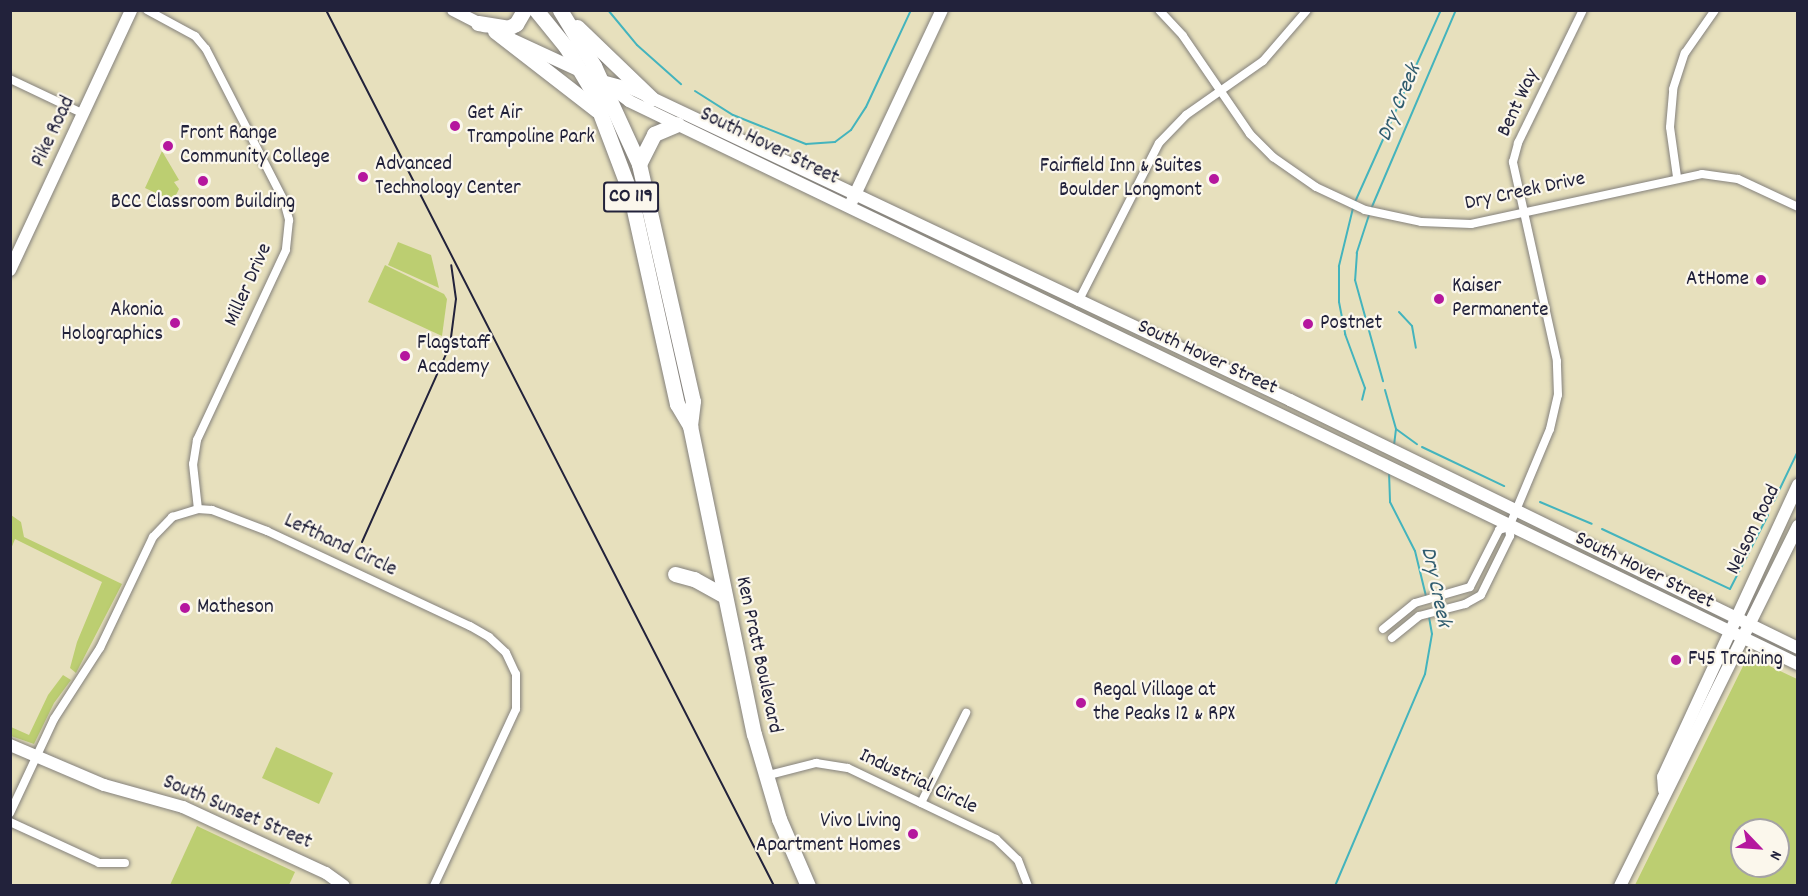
<!DOCTYPE html>
<style>
body{margin:0}
#map{position:relative;width:1808px;height:896px;overflow:hidden;background:#e7e0bd;font-family:Dekko,sans-serif}
div>[style]{position:absolute}
[style*='--x']{left:calc(var(--x)*1px);top:calc(var(--y)*1px);width:calc(var(--w)*1px);rotate:calc(var(--a)*1deg)}
.green>*{inset:0;background:#bcce71}
.stream>*{height:2px;margin:-1px;padding:0 1px;transform-origin:1px;border-radius:1px;background:#44b4bd}
.roads{filter:drop-shadow(0 0 2px #84817c) drop-shadow(0 0 2px #84817c)}
.street>*{height:8px;margin:-4px;padding:0 4px;transform-origin:4px;border-radius:4px;background:#fff}
.secondary>*{height:12px;margin:-6px;padding:0 6px;transform-origin:6px;border-radius:6px;background:#fff}
.highway>*{height:15px;margin:-7.5px;padding:0 7.5px;transform-origin:7.5px;border-radius:7.5px;background:#fff}
.rail>*{height:2px;margin:-1px;padding:0 1px;transform-origin:1px;border-radius:1px;background:#22223b}
.dots>*{width:16px;height:16px;translate:-50% -50%;box-sizing:border-box;border:3px solid #fbf7ec;border-radius:50%}
span{translate:-50% -50%;white-space:nowrap;text-align:center;line-height:1.15;-webkit-text-stroke:4.5px #fbf7ec;paint-order:stroke}
.shield-label span{padding:2px 4px;background:#fbf7ec;border:2px solid;border-radius:4px;-webkit-text-stroke-width:0}
.shield-label{font-size:20px;color:#22223b;font-weight:700}
.street-label{font-size:21px;color:#22223b}
.poi-label{font-size:21px;color:#22223b}
.left{translate:0 -50%;text-align:left}
.right{translate:-100% -50%;text-align:right}
.water-label{font-size:22px;color:#305c6f;font-style:italic}
.frame{position:absolute;inset:0;border:12px solid #22223b;pointer-events:none}
.north{position:absolute;left:1730px;top:818px;width:60px;height:60px;box-sizing:border-box;background:#fbf7ec;border:2px solid #a4a2a5;border-radius:50%;rotate:115deg;font-size:16px;font-weight:700;line-height:24px;text-align:center;color:#22223b}
.north::after{content:'';display:block;margin:auto;width:21px;height:27px;background:#b5179e;clip-path:polygon(50% 0,100% 100%,50% 72%,0 100%)}
</style>
<div id="map">
<div class="green">
<div style="clip-path:polygon(162px 151px,179px 180px,174px 182px,179px 189px,173px 201px,145px 188px)"></div>
<div style="clip-path:polygon(398px 242px,431px 255px,439px 288px,388px 265px)"></div>
<div style="clip-path:polygon(385px 265px,444px 294px,447px 299px,442px 336px,368px 302px)"></div>
<div style="clip-path:polygon(11px 515px,21px 522px,24px 537px,122px 584px,76px 673px,70px 668px,77px 642px,102px 582px,15px 539px,11px 549px)"></div>
<div style="clip-path:polygon(evenodd,1748px 656px,1797px 679px,1797px 885px,1635px 885px,1748px 656px,1742px 830px,1778px 830px,1778px 866px,1742px 866px,1742px 830px)"></div>
<div style="clip-path:polygon(63px 675px,71px 680px,54px 703px,34px 744px,11px 736px,11px 727px,29px 735px,48px 695px)"></div>
<div style="clip-path:polygon(276px 747px,333px 773px,319px 804px,262px 778px)"></div>
<div style="clip-path:polygon(197px 826px,295px 872px,289px 885px,170px 885px)"></div>
</div>
<div class="stream">
<div style="--x:608;--y:10;--w:45;--a:50.4"></div>
<div style="--x:637;--y:45;--w:59;--a:41.6"></div>
<div style="--x:695;--y:91;--w:45;--a:32.3"></div>
<div style="--x:733;--y:115;--w:79;--a:21.7"></div>
<div style="--x:806;--y:144;--w:29;--a:-4"></div>
<div style="--x:835;--y:142;--w:20;--a:-37"></div>
<div style="--x:851;--y:130;--w:27;--a:-57"></div>
<div style="--x:866;--y:107;--w:107;--a:-65.1"></div>
<div style="--x:1355;--y:202;--w:210;--a:-65.9"></div>
<div style="--x:1353;--y:208;--w:60;--a:103.6"></div>
<div style="--x:1339;--y:266;--w:36;--a:90"></div>
<div style="--x:1339;--y:302;--w:33;--a:79"></div>
<div style="--x:1345;--y:334;--w:58;--a:69.7"></div>
<div style="--x:1365;--y:388;--w:12;--a:104"></div>
<div style="--x:1371;--y:209;--w:216;--a:-66.9"></div>
<div style="--x:1369;--y:215;--w:40;--a:108"></div>
<div style="--x:1357;--y:253;--w:27;--a:94"></div>
<div style="--x:1355;--y:280;--w:105;--a:74.5"></div>
<div style="--x:1399;--y:312;--w:19;--a:47"></div>
<div style="--x:1412;--y:326;--w:22;--a:80"></div>
<div style="--x:1385;--y:390;--w:41;--a:74.2"></div>
<div style="--x:1396;--y:429;--w:17;--a:97"></div>
<div style="--x:1396;--y:429;--w:26;--a:36"></div>
<div style="--x:1422;--y:447;--w:91;--a:25.4"></div>
<div style="--x:1389;--y:472;--w:30;--a:88"></div>
<div style="--x:1390;--y:502;--w:55;--a:63"></div>
<div style="--x:1415;--y:551;--w:46;--a:76.3"></div>
<div style="--x:1774;--y:501;--w:55;--a:-64.4"></div>
<div style="--x:1540;--y:502;--w:56;--a:22.9"></div>
<div style="--x:1602;--y:529;--w:141;--a:25.1"></div>
<div style="--x:1730;--y:589;--w:83;--a:-62.8"></div>
<div style="--x:1335;--y:886;--w:230;--a:-67"></div>
<div style="--x:1425;--y:674;--w:41;--a:-80.1"></div>
<div style="--x:1432;--y:634;--w:17;--a:-100"></div>
</div>
<div class="roads">
<div class="street">
<div style="--x:147;--y:10;--w:55;--a:28.4"></div>
<div style="--x:195;--y:36;--w:17;--a:50"></div>
<div style="--x:206;--y:49;--w:171;--a:62.8"></div>
<div style="--x:284;--y:201;--w:20;--a:75"></div>
<div style="--x:289;--y:220;--w:30;--a:96"></div>
<div style="--x:286;--y:250;--w:210;--a:115.1"></div>
<div style="--x:197;--y:440;--w:24;--a:99"></div>
<div style="--x:193;--y:464;--w:45;--a:83.7"></div>
<div style="--x:1159;--y:10;--w:35;--a:47"></div>
<div style="--x:1183;--y:36;--w:119;--a:55.6"></div>
<div style="--x:1250;--y:134;--w:33;--a:45"></div>
<div style="--x:1273;--y:157;--w:52;--a:34.9"></div>
<div style="--x:1316;--y:187;--w:54;--a:25.1"></div>
<div style="--x:1365;--y:210;--w:57;--a:12.1"></div>
<div style="--x:1421;--y:222;--w:50;--a:2.3"></div>
<div style="--x:1471;--y:224;--w:236;--a:-12.2"></div>
<div style="--x:1702;--y:174;--w:36;--a:8"></div>
<div style="--x:1738;--y:179;--w:66;--a:25"></div>
<div style="--x:10;--y:79;--w:82;--a:25.3"></div>
<div style="--x:1677;--y:177;--w:50;--a:-98"></div>
<div style="--x:1670;--y:127;--w:38;--a:-85"></div>
<div style="--x:1673;--y:89;--w:38;--a:-72"></div>
<div style="--x:1685;--y:53;--w:52;--a:-55.1"></div>
<div style="--x:1078;--y:302;--w:178;--a:-63"></div>
<div style="--x:1159;--y:143;--w:39;--a:-46"></div>
<div style="--x:1186;--y:115;--w:94;--a:-35"></div>
<div style="--x:1263;--y:61;--w:67;--a:-49.2"></div>
<div style="--x:1383;--y:629;--w:41;--a:-39.1"></div>
<div style="--x:1415;--y:603;--w:57;--a:-16.2"></div>
<div style="--x:1470;--y:587;--w:64;--a:-63"></div>
<div style="--x:1499;--y:530;--w:10;--a:-17"></div>
<div style="--x:1392;--y:638;--w:35;--a:-39"></div>
<div style="--x:1419;--y:616;--w:48;--a:-14.6"></div>
<div style="--x:1465;--y:604;--w:18;--a:-29"></div>
<div style="--x:1481;--y:595;--w:66;--a:-63.8"></div>
<div style="--x:1510;--y:536;--w:9;--a:-96"></div>
<div style="--x:1509;--y:527;--w:106;--a:-67.3"></div>
<div style="--x:1550;--y:429;--w:35;--a:-77"></div>
<div style="--x:1558;--y:395;--w:34;--a:-92"></div>
<div style="--x:1557;--y:361;--w:204;--a:-102.5"></div>
<div style="--x:1513;--y:162;--w:20;--a:-75"></div>
<div style="--x:1518;--y:143;--w:148;--a:-64"></div>
<div style="--x:765;--y:776;--w:53;--a:-14.3"></div>
<div style="--x:816;--y:763;--w:32;--a:9"></div>
<div style="--x:848;--y:768;--w:164;--a:25.6"></div>
<div style="--x:996;--y:839;--w:30;--a:44"></div>
<div style="--x:1018;--y:860;--w:28;--a:69"></div>
<div style="--x:921;--y:803;--w:101;--a:-63.4"></div>
<div style="--x:10;--y:813;--w:104;--a:-64.9"></div>
<div style="--x:54;--y:719;--w:85;--a:-57.1"></div>
<div style="--x:100;--y:648;--w:123;--a:-64.5"></div>
<div style="--x:153;--y:537;--w:28;--a:-46"></div>
<div style="--x:172;--y:517;--w:27;--a:-17"></div>
<div style="--x:198;--y:509;--w:14;--a:4"></div>
<div style="--x:212;--y:510;--w:59;--a:20.9"></div>
<div style="--x:267;--y:531;--w:224;--a:25.1"></div>
<div style="--x:470;--y:626;--w:22;--a:30"></div>
<div style="--x:489;--y:637;--w:23;--a:43"></div>
<div style="--x:506;--y:653;--w:23;--a:65"></div>
<div style="--x:516;--y:674;--w:35;--a:90"></div>
<div style="--x:516;--y:709;--w:195;--a:114.9"></div>
<div style="--x:10;--y:822;--w:98;--a:24.7"></div>
<div style="--x:99;--y:863;--w:26;--a:0"></div>
</div>
<div class="secondary">
<div style="--x:453;--y:10;--w:36;--a:27"></div>
<div style="--x:511;--y:39;--w:100;--a:24.8"></div>
<div style="--x:602;--y:81;--w:34;--a:15"></div>
<div style="--x:635;--y:90;--w:725;--a:25.33"></div>
<div style="--x:1290;--y:400;--w:565;--a:26.02"></div>
<div style="--x:610;--y:87;--w:24;--a:36"></div>
<div style="--x:629;--y:101;--w:1298;--a:25.72"></div>
<div style="--x:852;--y:201;--w:211;--a:-64.8"></div>
<div style="--x:10;--y:270;--w:287;--a:-65"></div>
<div style="--x:10;--y:745;--w:102;--a:23.1"></div>
<div style="--x:104;--y:785;--w:82;--a:15.6"></div>
<div style="--x:183;--y:807;--w:157;--a:24.8"></div>
<div style="--x:326;--y:873;--w:22;--a:36"></div>
<div style="--x:1664;--y:790;--w:13;--a:-94"></div>
<div style="--x:1663;--y:777;--w:322;--a:-65.2"></div>
<div style="--x:1620;--y:886;--w:402;--a:-63.7"></div>
</div>
<div class="highway">
<div style="--x:536;--y:10;--w:48;--a:51"></div>
<div style="--x:566;--y:47;--w:49;--a:59.2"></div>
<div style="--x:591;--y:89;--w:110;--a:69.3"></div>
<div style="--x:630;--y:192;--w:217;--a:77.5"></div>
<div style="--x:677;--y:404;--w:26;--a:59"></div>
<div style="--x:690;--y:426;--w:315;--a:78.3"></div>
<div style="--x:754;--y:734;--w:89;--a:73.6"></div>
<div style="--x:779;--y:819;--w:73;--a:66.6"></div>
<div style="--x:560;--y:10;--w:66;--a:58.7"></div>
<div style="--x:594;--y:66;--w:108;--a:65.3"></div>
<div style="--x:639;--y:164;--w:243;--a:77.2"></div>
<div style="--x:693;--y:401;--w:25;--a:97"></div>
<div style="--x:478;--y:23;--w:30;--a:9"></div>
<div style="--x:508;--y:28;--w:9;--a:-27"></div>
<div style="--x:516;--y:24;--w:16;--a:-60"></div>
<div style="--x:577;--y:27;--w:103;--a:43.8"></div>
<div style="--x:495;--y:31;--w:129;--a:37.8"></div>
<div style="--x:639;--y:164;--w:34;--a:-63"></div>
<div style="--x:654;--y:134;--w:25;--a:-23"></div>
<div style="--x:675;--y:574;--w:20;--a:15"></div>
<div style="--x:694;--y:579;--w:33;--a:29"></div>
</div>
</div>
<div class="rail">
<div style="--x:326;--y:10;--w:984;--a:62.91"></div>
<div style="--x:362;--y:542;--w:216;--a:-65.9"></div>
<div style="--x:450;--y:345;--w:46;--a:-82.6"></div>
<div style="--x:456;--y:299;--w:34;--a:-98"></div>
</div>
<div class="dots">
<div style="left:455px;top:126px;background:#b5179e"></div>
<div style="left:168px;top:146px;background:#b5179e"></div>
<div style="left:363px;top:177px;background:#b5179e"></div>
<div style="left:1214px;top:179px;background:#b5179e"></div>
<div style="left:203px;top:181px;background:#b5179e"></div>
<div style="left:1761px;top:280px;background:#b5179e"></div>
<div style="left:1439px;top:299px;background:#b5179e"></div>
<div style="left:175px;top:323px;background:#b5179e"></div>
<div style="left:1308px;top:324px;background:#b5179e"></div>
<div style="left:405px;top:356px;background:#b5179e"></div>
<div style="left:185px;top:608px;background:#b5179e"></div>
<div style="left:1676px;top:660px;background:#b5179e"></div>
<div style="left:1081px;top:703px;background:#b5179e"></div>
<div style="left:913px;top:834px;background:#b5179e"></div>
</div>
<div class="shield-label">
<span style="left:631px;top:197px">CO 119</span>
</div>
<div class="street-label">
<span style="left:1519px;top:103px;rotate:-65deg">Bent Way</span>
<span style="left:54px;top:132px;rotate:-65deg">Pike Road</span>
<span style="left:769px;top:147px;rotate:26deg">South Hover Street</span>
<span style="left:1525px;top:192px;rotate:-12deg">Dry Creek Drive</span>
<span style="left:249px;top:285px;rotate:-66deg">Miller Drive</span>
<span style="left:1207px;top:358px;rotate:25deg">South Hover Street</span>
<span style="left:1754px;top:530px;rotate:-64deg">Nelson Road</span>
<span style="left:340px;top:546px;rotate:25deg">Lefthand Circle</span>
<span style="left:1644px;top:571px;rotate:26deg">South Hover Street</span>
<span style="left:758px;top:655px;rotate:78deg">Ken Pratt Boulevard</span>
<span style="left:918px;top:782px;rotate:25deg">Industrial Circle</span>
<span style="left:237px;top:813px;rotate:23deg">South Sunset Street</span>
</div>
<div class="poi-label">
<span class="left" style="left:467px;top:126px">Get Air<br>Trampoline Park</span>
<span class="left" style="left:180px;top:146px">Front Range<br>Community College</span>
<span class="left" style="left:375px;top:177px">Advanced<br>Technology Center</span>
<span class="right" style="left:1202px;top:179px">Fairfield Inn &amp; Suites<br>Boulder Longmont</span>
<span style="left:203px;top:203px">BCC Classroom Building</span>
<span class="right" style="left:1749px;top:280px">AtHome</span>
<span class="left" style="left:1452px;top:299px">Kaiser<br>Permanente</span>
<span class="right" style="left:163px;top:323px">Akonia<br>Holographics</span>
<span class="left" style="left:1320px;top:324px">Postnet</span>
<span class="left" style="left:417px;top:356px">Flagstaff<br>Academy</span>
<span class="left" style="left:197px;top:608px">Matheson</span>
<span class="left" style="left:1688px;top:660px">F45 Training</span>
<span class="left" style="left:1093px;top:703px">Regal Village at<br>the Peaks 12 &amp; RPX</span>
<span class="right" style="left:901px;top:834px">Vivo Living<br>Apartment Homes</span>
</div>
<div class="water-label">
<span style="left:1400px;top:103px;rotate:-67deg">Dry Creek</span>
<span style="left:1435px;top:587px;rotate:78deg">Dry Creek</span>
</div>
<div class="frame"></div>
<div class="north">N</div>
</div>
